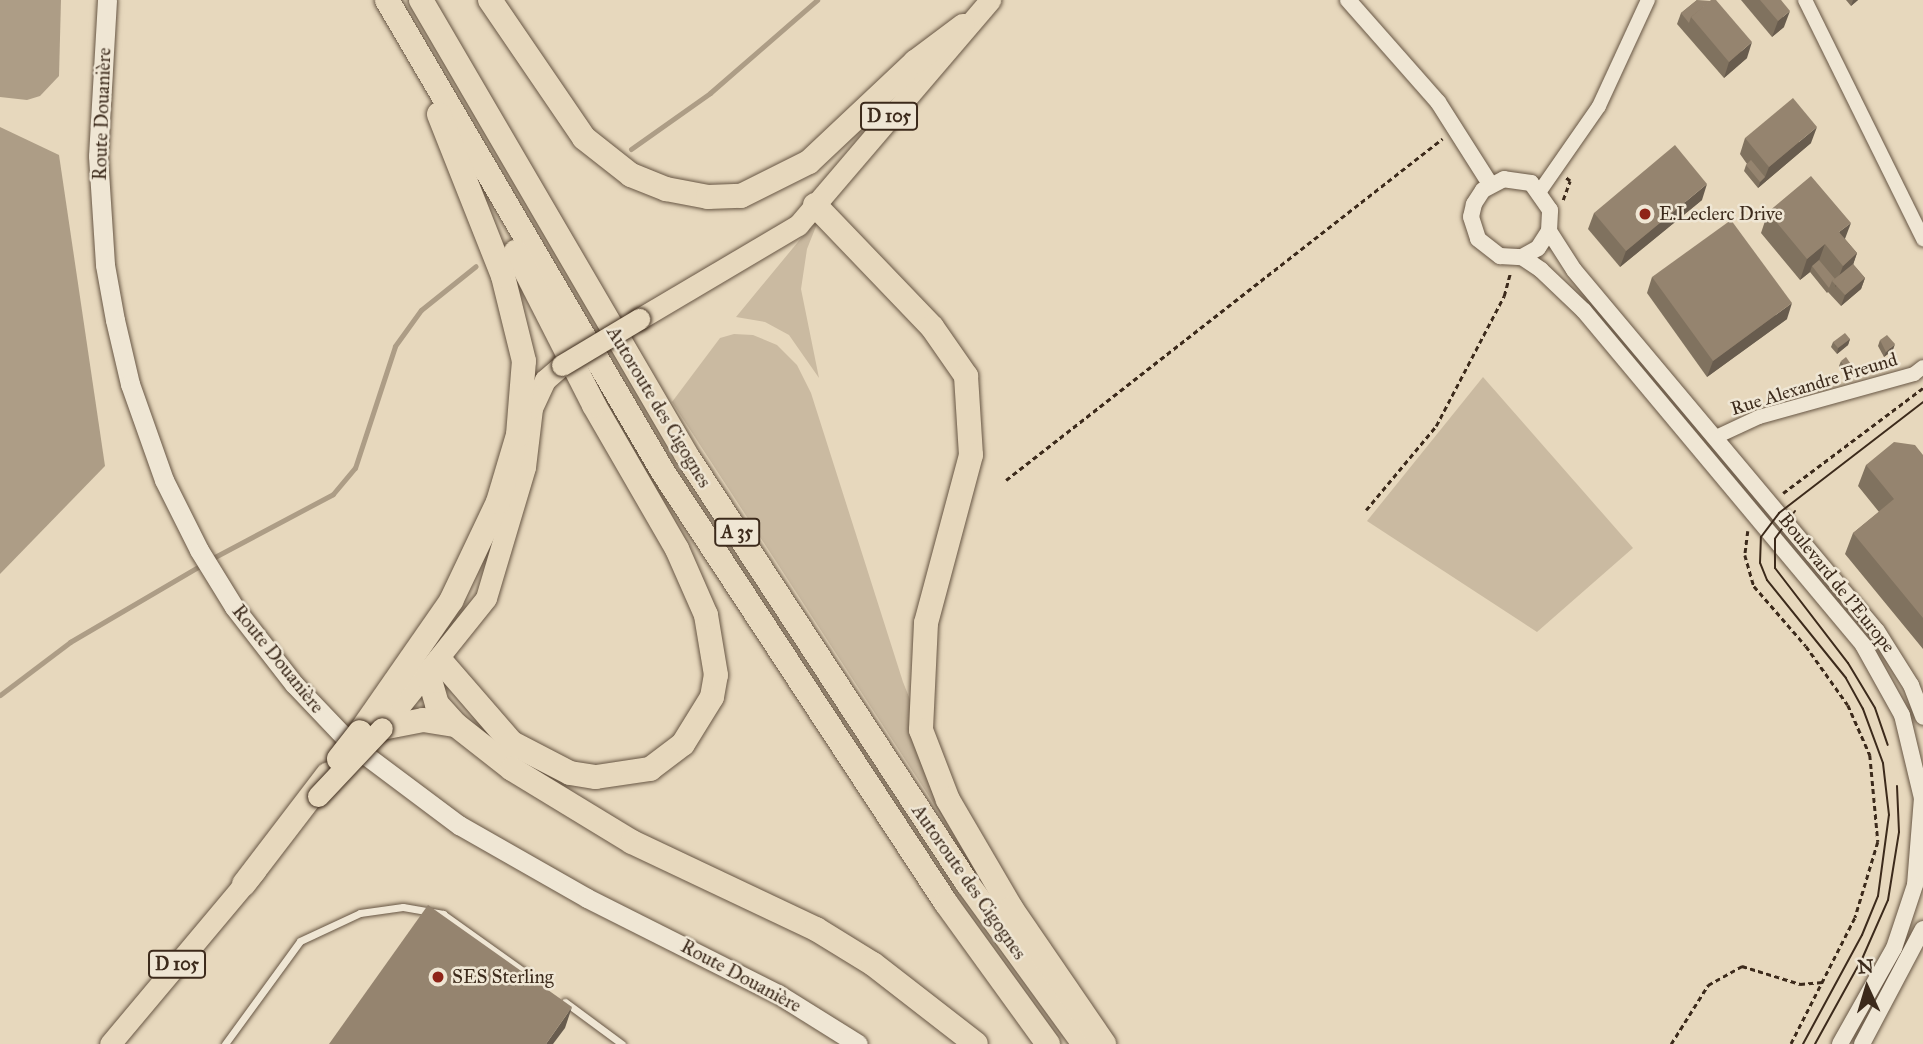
<!DOCTYPE html>
<meta charset="utf-8">
<style>
body{margin:0}
#map{position:relative;width:1923px;height:1044px;overflow:hidden;background:#e7d8bd;font-family:"IM FELL Great Primer",serif}
div>[style]{position:absolute}
[style*='--x']{left:calc(var(--x)*1px);top:calc(var(--y)*1px);width:calc(var(--w)*1px);rotate:calc(var(--a)*1deg)}
.green>*{inset:0;background:#cabaa1}
.water>*{inset:0;background:#ad9d86}
.stream>*{height:5px;margin:-2.5px;padding:0 2.5px;transform-origin:2.5px;border-radius:2.5px;background:#ad9d86}
.path>*{height:2.5px;margin-top:-1.25px;transform-origin:0;background:repeating-linear-gradient(90deg,#3c2a1b 0 5px,transparent 0 8.5px)}
.roads{filter:drop-shadow(0 0 2px #675644) drop-shadow(0 0 2px #675644)}
.service>*{height:7px;margin:-3.5px;padding:0 3.5px;transform-origin:3.5px;border-radius:3.5px;background:#efe6d4}
.minor>*{height:14px;margin:-7px;padding:0 7px;transform-origin:7px;border-radius:7px;background:#efe6d4}
.tertiary>*{height:16px;margin:-8px;padding:0 8px;transform-origin:8px;border-radius:8px;background:#efe6d4}
.secondary>*{height:19px;margin:-9.5px;padding:0 9.5px;transform-origin:9.5px;border-radius:9.5px;background:#efe6d4}
.primary>*{height:21px;margin:-10.5px;padding:0 10.5px;transform-origin:10.5px;border-radius:10.5px;background:#e7d8bd}
.motorway>*{height:24px;margin:-12px;padding:0 12px;transform-origin:12px;border-radius:12px;background:#e7d8bd}
.tram>*{height:2px;margin:-1px;padding:0 1px;transform-origin:1px;border-radius:1px;background:#3c2a1b}
.bridges{filter:drop-shadow(0 0 2px #3c2a1b) drop-shadow(0 0 2px #3c2a1b)}
.primary-bridge>*{height:21px;margin:-10.5px;padding:0 10.5px;transform-origin:10.5px;border-radius:10.5px;background:#e7d8bd}
.motorway-bridge>*{height:24px;margin:-12px;padding:0 12px;transform-origin:12px;border-radius:12px;background:#e7d8bd}
.wall>*{inset:0;background:#80725f}
.shaded-wall>*{inset:0;background:#685c4e}
.building>*{inset:0;background:#95846f}
.dots>*{width:19px;height:19px;translate:-50% -50%;box-sizing:border-box;border:4px solid #efe6d4;border-radius:50%}
span{translate:-50% -50%;white-space:nowrap;text-align:center;line-height:1.15;-webkit-text-stroke:5px #efe6d4;paint-order:stroke}
.shield-label span{padding:2px 5px;background:#efe6d4;border:2px solid;border-radius:5px;-webkit-text-stroke-width:0}
.shield-label{font-size:18px;color:#3c2a1b;font-weight:700}
.street-label{font-size:19px;color:#3c2a1b}
.poi-label{font-size:19px;color:#3c2a1b}
.left{translate:0 -50%;text-align:left}
.north{position:absolute;left:1832px;top:953px;width:70px;height:70px;-webkit-text-stroke:5px #efe6d4;paint-order:stroke;rotate:356deg;font-size:19px;font-weight:700;line-height:28px;text-align:center;color:#3c2a1b}
.north::after{content:'';display:block;margin:auto;width:24px;height:32px;background:#3c2a1b;clip-path:polygon(50% 0,100% 100%,50% 72%,0 100%)}
</style>
<div id="map">
<div class="green">
<div style="clip-path:polygon(821px 214px,807px 249px,801px 289px,819px 378px,789px 335px,765px 322px,736px 317px)"></div>
<div style="clip-path:polygon(734px 334px,753px 335px,777px 345px,797px 365px,811px 393px,903px 682px,981px 876px,672px 402px,720px 338px)"></div>
<div style="clip-path:polygon(1483px 377px,1633px 548px,1537px 632px,1367px 521px)"></div>
</div>
<div class="water">
<div style="clip-path:polygon(0 0,61px 0,59px 76px,40px 96px,27px 100px,0 97px)"></div>
<div style="clip-path:polygon(0 127px,59px 155px,105px 466px,0 574px)"></div>
</div>
<div class="stream">
<div style="--x:631;--y:149;--w:97;--a:-35.3"></div>
<div style="--x:710;--y:93;--w:142;--a:-41"></div>
<div style="--x:211;--y:559;--w:138;--a:-28"></div>
<div style="--x:333;--y:494;--w:34;--a:-50"></div>
<div style="--x:355;--y:468;--w:128;--a:-71.8"></div>
<div style="--x:395;--y:346;--w:44;--a:-54.2"></div>
<div style="--x:421;--y:310;--w:70;--a:-38.7"></div>
<div style="--x:0;--y:695;--w:88;--a:-37.1"></div>
<div style="--x:70;--y:642;--w:154;--a:-30.4"></div>
</div>
<div class="path">
<div style="--x:1563;--y:200;--w:20;--a:-70"></div>
<div style="--x:1570;--y:181;--w:5;--a:-143"></div>
<div style="--x:1006;--y:480;--w:554;--a:-38.03"></div>
<div style="--x:1783;--y:493;--w:175;--a:-36.9"></div>
<div style="--x:1366;--y:510;--w:109;--a:-50.2"></div>
<div style="--x:1436;--y:426;--w:147;--a:-62.4"></div>
<div style="--x:1504;--y:296;--w:23;--a:-75"></div>
<div style="--x:1748;--y:531;--w:24;--a:97"></div>
<div style="--x:1745;--y:555;--w:32;--a:74"></div>
<div style="--x:1754;--y:586;--w:79;--a:49.1"></div>
<div style="--x:1806;--y:646;--w:72;--a:54.6"></div>
<div style="--x:1848;--y:705;--w:55;--a:66.3"></div>
<div style="--x:1870;--y:755;--w:87;--a:84.7"></div>
<div style="--x:1878;--y:842;--w:79;--a:106.8"></div>
<div style="--x:1855;--y:918;--w:141;--a:116.9"></div>
<div style="--x:1671;--y:1044;--w:70;--a:-57.9"></div>
<div style="--x:1708;--y:985;--w:39;--a:-29"></div>
<div style="--x:1742;--y:966;--w:61;--a:17.2"></div>
<div style="--x:1800;--y:984;--w:23;--a:-5"></div>
</div>
<div class="roads">
<div class="service">
<div style="--x:565;--y:1002;--w:71;--a:36.4"></div>
<div style="--x:225;--y:1044;--w:127;--a:-53.9"></div>
<div style="--x:300;--y:941;--w:66;--a:-25"></div>
<div style="--x:360;--y:913;--w:43;--a:-7.9"></div>
<div style="--x:403;--y:907;--w:41;--a:9.9"></div>
<div style="--x:443;--y:914;--w:103;--a:35.5"></div>
</div>
<div class="minor">
<div style="--x:1805;--y:0;--w:267;--a:63.7"></div>
<div style="--x:1540;--y:191;--w:103;--a:-55.2"></div>
<div style="--x:1599;--y:106;--w:117;--a:-65.2"></div>
<div style="--x:1716;--y:437;--w:47;--a:-24.9"></div>
<div style="--x:1759;--y:417;--w:161;--a:-15.5"></div>
<div style="--x:1914;--y:374;--w:11;--a:-38"></div>
</div>
<div class="tertiary">
<div style="--x:1348;--y:0;--w:136;--a:48.6"></div>
<div style="--x:1438;--y:102;--w:97;--a:57.6"></div>
<div style="--x:1549;--y:231;--w:46;--a:57.3"></div>
<div style="--x:1574;--y:270;--w:471;--a:50"></div>
<div style="--x:1877;--y:631;--w:64;--a:57.8"></div>
<div style="--x:1911;--y:685;--w:34;--a:69"></div>
<div style="--x:1522;--y:257;--w:18;--a:-29"></div>
<div style="--x:1538;--y:248;--w:20;--a:-57"></div>
<div style="--x:1549;--y:231;--w:21;--a:-87"></div>
<div style="--x:1550;--y:210;--w:33;--a:-125"></div>
<div style="--x:1531;--y:183;--w:27;--a:-172"></div>
<div style="--x:1504;--y:179;--w:24;--a:152"></div>
<div style="--x:1483;--y:190;--w:17;--a:123"></div>
<div style="--x:1474;--y:204;--w:13;--a:103"></div>
<div style="--x:1471;--y:217;--w:23;--a:72"></div>
<div style="--x:1478;--y:239;--w:28;--a:38"></div>
<div style="--x:1500;--y:256;--w:22;--a:3"></div>
<div style="--x:1522;--y:257;--w:23;--a:34"></div>
<div style="--x:1541;--y:270;--w:59;--a:43.6"></div>
<div style="--x:1584;--y:311;--w:435;--a:50.1"></div>
<div style="--x:1863;--y:645;--w:80;--a:60.9"></div>
<div style="--x:1902;--y:715;--w:85;--a:76.5"></div>
<div style="--x:1922;--y:798;--w:87;--a:94.6"></div>
<div style="--x:1915;--y:885;--w:66;--a:108.4"></div>
<div style="--x:1894;--y:948;--w:110;--a:119.4"></div>
<div style="--x:1862;--y:1044;--w:130;--a:-62.1"></div>
</div>
<div class="secondary">
<div style="--x:107;--y:0;--w:156;--a:93.3"></div>
<div style="--x:98;--y:156;--w:109;--a:86.3"></div>
<div style="--x:105;--y:265;--w:56;--a:79.7"></div>
<div style="--x:115;--y:320;--w:66;--a:76.8"></div>
<div style="--x:130;--y:384;--w:102;--a:70.5"></div>
<div style="--x:164;--y:480;--w:78;--a:63.4"></div>
<div style="--x:199;--y:550;--w:67;--a:58.4"></div>
<div style="--x:234;--y:607;--w:98;--a:52.1"></div>
<div style="--x:294;--y:684;--w:84;--a:46.4"></div>
<div style="--x:352;--y:745;--w:134;--a:36.8"></div>
<div style="--x:459;--y:825;--w:147;--a:29.7"></div>
<div style="--x:587;--y:898;--w:214;--a:26.7"></div>
<div style="--x:778;--y:994;--w:94;--a:32"></div>
</div>
<div class="primary">
<div style="--x:639;--y:319;--w:185;--a:-30.6"></div>
<div style="--x:798;--y:225;--w:296;--a:-49.5"></div>
<div style="--x:382;--y:728;--w:166;--a:-51.3"></div>
<div style="--x:486;--y:598;--w:137;--a:-73.4"></div>
<div style="--x:525;--y:467;--w:59;--a:-83.2"></div>
<div style="--x:532;--y:408;--w:31;--a:-65"></div>
<div style="--x:545;--y:380;--w:23;--a:-41"></div>
<div style="--x:110;--y:1044;--w:226;--a:-50"></div>
</div>
<div class="motorway">
<div style="--x:387;--y:0;--w:547;--a:59.68"></div>
<div style="--x:663;--y:472;--w:516;--a:56.71"></div>
<div style="--x:946;--y:903;--w:174;--a:54.1"></div>
<div style="--x:421;--y:0;--w:528;--a:59.74"></div>
<div style="--x:687;--y:456;--w:511;--a:56.75"></div>
<div style="--x:967;--y:883;--w:199;--a:54"></div>
<div style="--x:490;--y:0;--w:167;--a:55.7"></div>
<div style="--x:584;--y:138;--w:60;--a:38.2"></div>
<div style="--x:631;--y:175;--w:38;--a:22"></div>
<div style="--x:666;--y:189;--w:43;--a:10.8"></div>
<div style="--x:708;--y:197;--w:33;--a:-2"></div>
<div style="--x:741;--y:196;--w:76;--a:-26.6"></div>
<div style="--x:809;--y:162;--w:146;--a:-43.3"></div>
<div style="--x:915;--y:62;--w:60;--a:-36.9"></div>
<div style="--x:815;--y:205;--w:169;--a:46.2"></div>
<div style="--x:932;--y:327;--w:60;--a:55.2"></div>
<div style="--x:966;--y:376;--w:79;--a:86.4"></div>
<div style="--x:971;--y:455;--w:174;--a:105"></div>
<div style="--x:926;--y:623;--w:107;--a:92.7"></div>
<div style="--x:921;--y:730;--w:75;--a:68.9"></div>
<div style="--x:948;--y:800;--w:125;--a:59.7"></div>
<div style="--x:1011;--y:908;--w:165;--a:55.6"></div>
<div style="--x:440;--y:660;--w:110;--a:49.1"></div>
<div style="--x:512;--y:743;--w:65;--a:27.3"></div>
<div style="--x:570;--y:773;--w:26;--a:9"></div>
<div style="--x:596;--y:777;--w:55;--a:-8.4"></div>
<div style="--x:650;--y:769;--w:41;--a:-37.1"></div>
<div style="--x:683;--y:744;--w:55;--a:-58.3"></div>
<div style="--x:712;--y:697;--w:22;--a:-80"></div>
<div style="--x:716;--y:675;--w:61;--a:-99.5"></div>
<div style="--x:706;--y:615;--w:72;--a:-113.7"></div>
<div style="--x:677;--y:549;--w:166;--a:-120"></div>
<div style="--x:594;--y:405;--w:172;--a:-117"></div>
<div style="--x:428;--y:673;--w:32;--a:74"></div>
<div style="--x:437;--y:704;--w:28;--a:48"></div>
<div style="--x:456;--y:725;--w:71;--a:38.2"></div>
<div style="--x:512;--y:769;--w:140;--a:31.3"></div>
<div style="--x:632;--y:842;--w:204;--a:25.3"></div>
<div style="--x:816;--y:929;--w:67;--a:31.6"></div>
<div style="--x:873;--y:964;--w:130;--a:37.8"></div>
<div style="--x:382;--y:728;--w:42;--a:-11"></div>
<div style="--x:423;--y:720;--w:33;--a:9"></div>
<div style="--x:360;--y:732;--w:160;--a:-55.2"></div>
<div style="--x:451;--y:601;--w:110;--a:-64.6"></div>
<div style="--x:498;--y:502;--w:70;--a:-73.4"></div>
<div style="--x:518;--y:435;--w:74;--a:-85.4"></div>
<div style="--x:524;--y:361;--w:88;--a:-103.9"></div>
<div style="--x:503;--y:276;--w:174;--a:-111.6"></div>
<div style="--x:244;--y:884;--w:138;--a:-52.6"></div>
</div>
</div>
<div class="tram">
<div style="--x:1795;--y:511;--w:34;--a:126"></div>
<div style="--x:1775;--y:539;--w:29;--a:90"></div>
<div style="--x:1775;--y:568;--w:120;--a:52.5"></div>
<div style="--x:1848;--y:663;--w:52;--a:59"></div>
<div style="--x:1875;--y:708;--w:39;--a:71"></div>
<div style="--x:1803;--y:1044;--w:124;--a:-61.6"></div>
<div style="--x:1862;--y:935;--w:42;--a:-67.7"></div>
<div style="--x:1878;--y:896;--w:82;--a:-82.3"></div>
<div style="--x:1889;--y:815;--w:52;--a:-96.6"></div>
<div style="--x:1883;--y:763;--w:58;--a:-110.3"></div>
<div style="--x:1863;--y:709;--w:35;--a:-119"></div>
<div style="--x:1846;--y:678;--w:126;--a:-128.9"></div>
<div style="--x:1767;--y:580;--w:18;--a:-112"></div>
<div style="--x:1760;--y:563;--w:26;--a:-88"></div>
<div style="--x:1761;--y:537;--w:30;--a:-53"></div>
<div style="--x:1779;--y:513;--w:182;--a:-37.6"></div>
<div style="--x:1815;--y:1044;--w:97;--a:-61.1"></div>
<div style="--x:1862;--y:959;--w:64;--a:-66.2"></div>
<div style="--x:1888;--y:900;--w:69;--a:-80.8"></div>
<div style="--x:1899;--y:832;--w:46;--a:-92.5"></div>
</div>
<div class="bridges">
<div class="primary-bridge">
<div style="--x:562;--y:365;--w:90;--a:-30.9"></div>
<div style="--x:318;--y:796;--w:93;--a:-46.7"></div>
</div>
<div class="motorway-bridge">
<div style="--x:339;--y:759;--w:34;--a:-52"></div>
</div>
</div>
<div class="wall">
<div style="clip-path:polygon(1697px 0,1747px 58px,1724px 78px,1677px 24px,1681px 13px)"></div>
<div style="clip-path:polygon(1741px 0,1781px 0,1784px 27px,1772px 37px)"></div>
<div style="clip-path:polygon(1846px 0,1858px 0,1851px 6px)"></div>
<div style="clip-path:polygon(1745px 138px,1811px 143px,1758px 188px,1744px 171px,1746px 165px,1747px 164px,1740px 154px)"></div>
<div style="clip-path:polygon(1702px 200px,1620px 267px,1588px 229px,1594px 213px)"></div>
<div style="clip-path:polygon(1768px 212px,1845px 239px,1857px 253px,1853px 264px,1865px 278px,1861px 289px,1841px 306px,1828px 292px,1827px 293px,1810px 272px,1800px 280px,1761px 233px)"></div>
<div style="clip-path:polygon(1652px 277px,1787px 319px,1707px 377px,1647px 293px)"></div>
<div style="clip-path:polygon(1850px 339px,1848px 345px,1837px 354px,1831px 347px,1833px 342px)"></div>
<div style="clip-path:polygon(1880px 340px,1893px 350px,1884px 357px,1878px 346px)"></div>
<div style="clip-path:polygon(1841px 361px,1853px 376px,1848px 379px,1839px 366px)"></div>
<div style="clip-path:polygon(1923px 455px,1923px 649px,1845px 554px,1853px 533px,1879px 512px,1858px 486px,1866px 465px)"></div>
</div>
<div class="shaded-wall">
<div style="clip-path:polygon(1853px 0,1858px 0,1851px 6px)"></div>
<div style="clip-path:polygon(1790px 11px,1784px 27px,1772px 37px,1778px 21px)"></div>
<div style="clip-path:polygon(1752px 42px,1747px 58px,1724px 78px,1729px 62px)"></div>
<div style="clip-path:polygon(1817px 127px,1811px 143px,1758px 188px,1760px 182px,1765px 177px,1769px 167px)"></div>
<div style="clip-path:polygon(1707px 184px,1702px 200px,1620px 267px,1626px 251px)"></div>
<div style="clip-path:polygon(1851px 223px,1843px 244px,1839px 232px)"></div>
<div style="clip-path:polygon(1825px 244px,1817px 266px,1812px 266px,1810px 272px,1800px 280px,1807px 259px)"></div>
<div style="clip-path:polygon(1857px 253px,1850px 274px,1835px 287px,1843px 266px)"></div>
<div style="clip-path:polygon(1865px 278px,1861px 289px,1841px 306px,1845px 295px)"></div>
<div style="clip-path:polygon(1792px 303px,1787px 319px,1707px 377px,1713px 361px)"></div>
<div style="clip-path:polygon(1850px 339px,1848px 345px,1837px 354px,1838px 348px)"></div>
<div style="clip-path:polygon(1895px 344px,1893px 350px,1884px 357px,1886px 352px)"></div>
<div style="clip-path:polygon(1855px 370px,1853px 376px,1848px 379px,1850px 374px)"></div>
<div style="clip-path:polygon(572px 1007px,565px 1028px,553px 1044px,546px 1044px)"></div>
</div>
<div class="building">
<div style="clip-path:polygon(1697px 0,1711px 1px,1691px 17px,1689px 23px,1681px 13px)"></div>
<div style="clip-path:polygon(1711px 0,1716px 0,1752px 42px,1729px 62px,1691px 17px)"></div>
<div style="clip-path:polygon(1760px 0,1781px 0,1790px 11px,1778px 21px)"></div>
<div style="clip-path:polygon(1793px 98px,1817px 127px,1769px 167px,1745px 138px)"></div>
<div style="clip-path:polygon(1675px 145px,1707px 184px,1626px 251px,1594px 213px)"></div>
<div style="clip-path:polygon(1751px 160px,1765px 177px,1760px 182px,1746px 165px)"></div>
<div style="clip-path:polygon(1811px 176px,1851px 223px,1839px 232px,1857px 253px,1843px 266px,1825px 244px,1807px 259px,1768px 212px)"></div>
<div style="clip-path:polygon(1731px 220px,1792px 303px,1713px 361px,1652px 277px)"></div>
<div style="clip-path:polygon(1819px 260px,1835px 279px,1832px 281px,1829px 288px,1812px 266px)"></div>
<div style="clip-path:polygon(1853px 264px,1865px 278px,1845px 295px,1832px 281px)"></div>
<div style="clip-path:polygon(1845px 333px,1850px 339px,1838px 348px,1833px 342px)"></div>
<div style="clip-path:polygon(1887px 335px,1895px 344px,1886px 352px,1880px 340px)"></div>
<div style="clip-path:polygon(1846px 357px,1855px 370px,1850px 374px,1841px 361px)"></div>
<div style="clip-path:polygon(1894px 442px,1915px 445px,1923px 455px,1923px 618px,1853px 533px,1894px 499px,1866px 465px)"></div>
<div style="clip-path:polygon(428px 905px,572px 1007px,546px 1044px,329px 1044px)"></div>
</div>
<div class="dots">
<div style="left:1645px;top:214px;background:#8f2418"></div>
<div style="left:438px;top:977px;background:#8f2418"></div>
</div>
<div class="shield-label">
<span style="left:889px;top:116px">D 105</span>
<span style="left:737px;top:532px">A 35</span>
<span style="left:177px;top:964px">D 105</span>
</div>
<div class="street-label">
<span style="left:102px;top:114px;rotate:-88deg">Route Douanière</span>
<span style="left:1814px;top:384px;rotate:-17deg">Rue Alexandre Freund</span>
<span style="left:659px;top:407px;rotate:59deg">Autoroute des Cigognes</span>
<span style="left:1837px;top:583px;rotate:51deg">Boulevard de l'Europe</span>
<span style="left:278px;top:659px;rotate:51deg">Route Douanière</span>
<span style="left:969px;top:882px;rotate:55deg">Autoroute des Cigognes</span>
<span style="left:741px;top:976px;rotate:28deg">Route Douanière</span>
</div>
<div class="poi-label">
<span class="left" style="left:1659px;top:214px">E.Leclerc Drive</span>
<span class="left" style="left:452px;top:977px">SES Sterling</span>
</div>
<div class="north">N</div>
</div>
